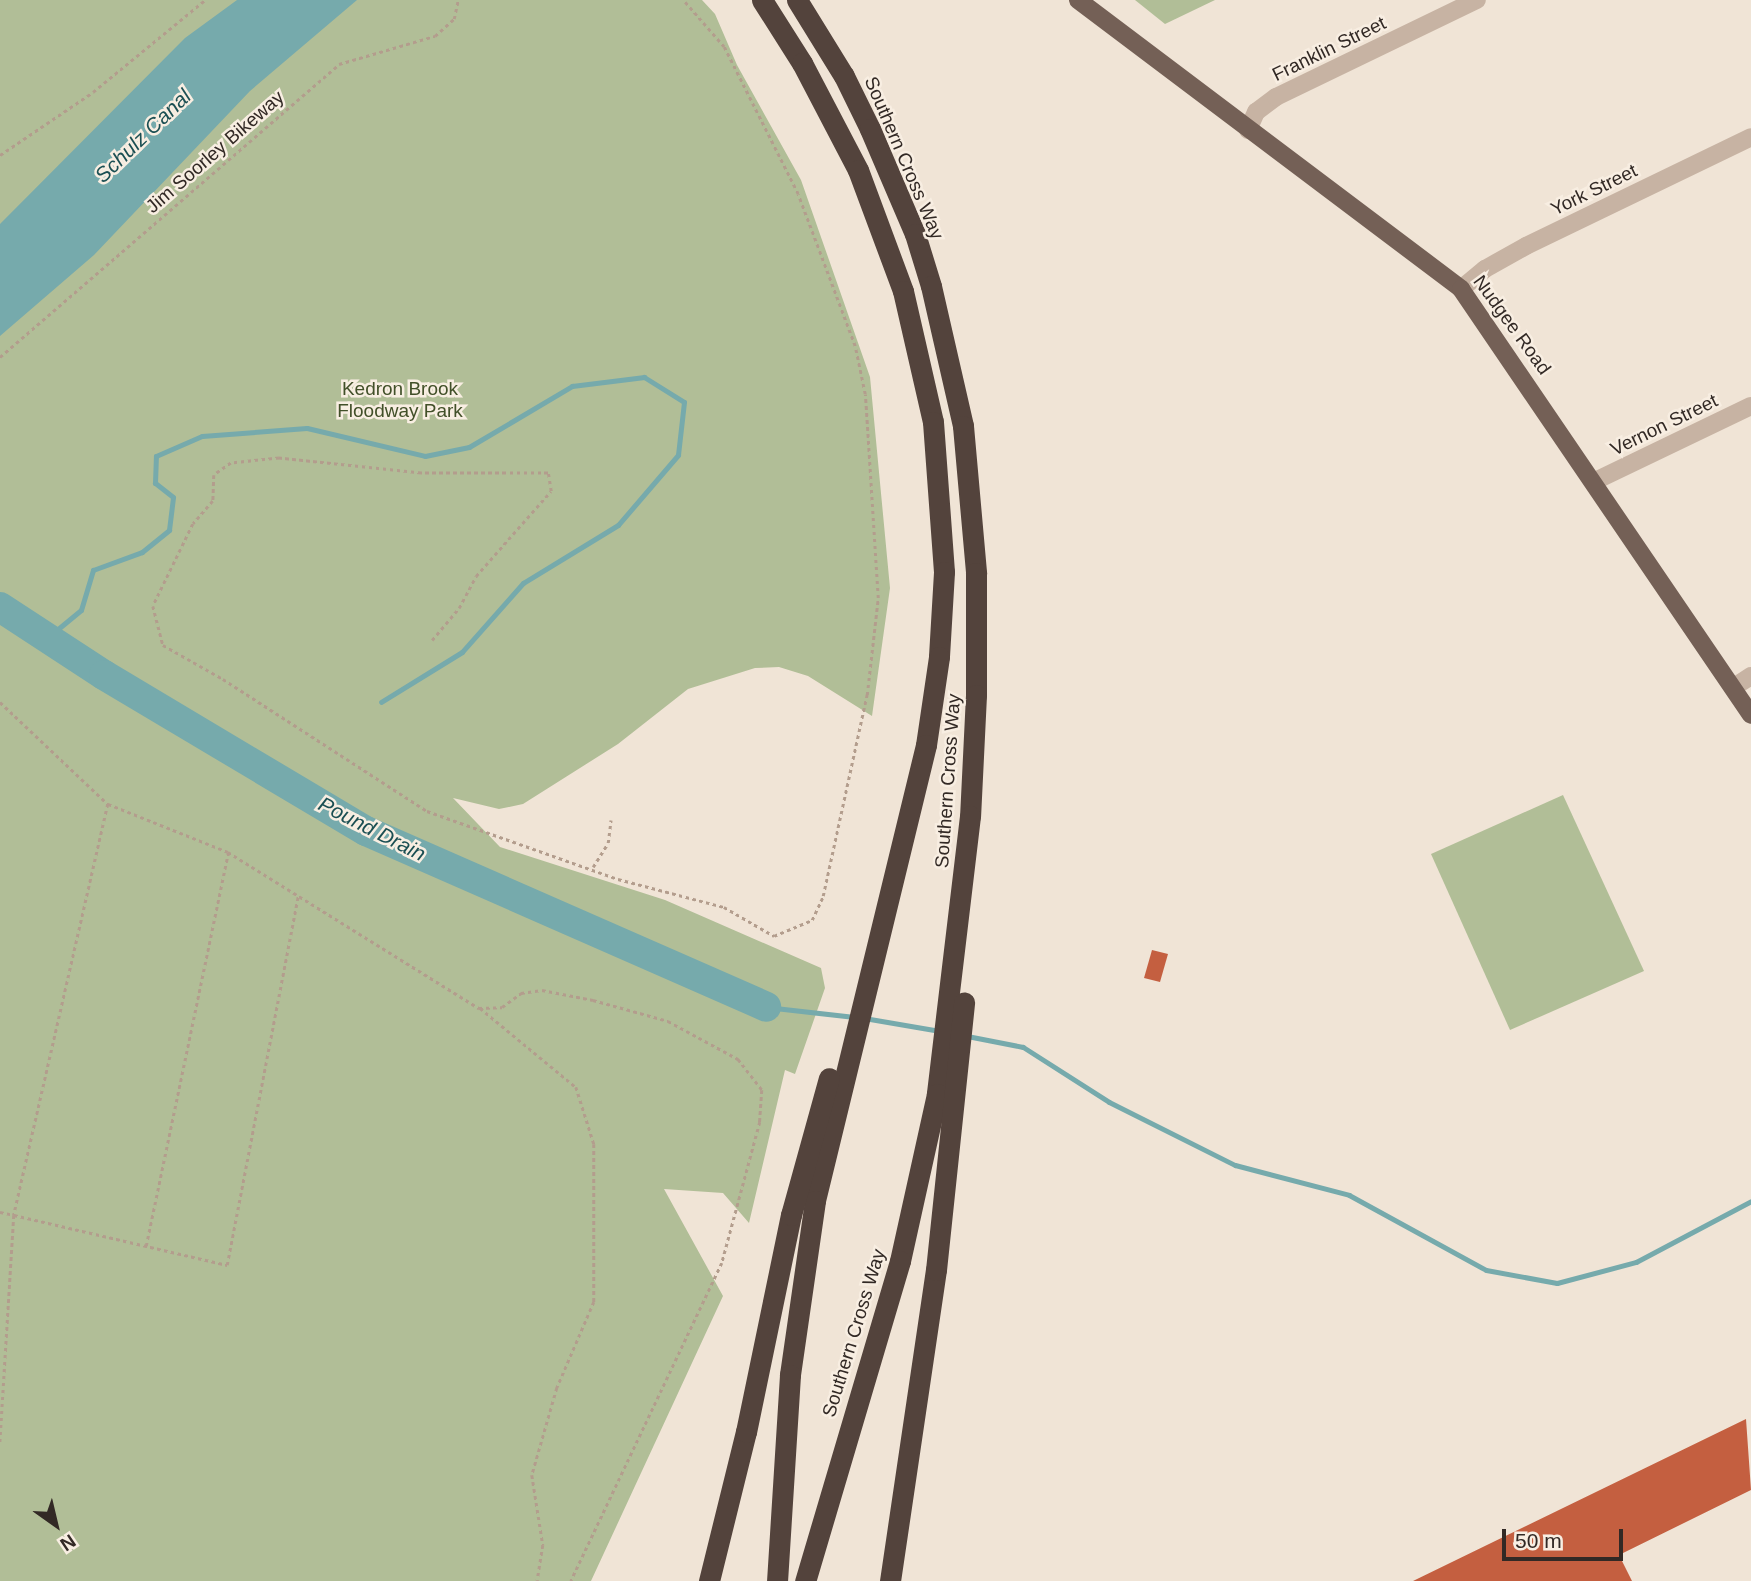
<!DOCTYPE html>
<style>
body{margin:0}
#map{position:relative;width:1751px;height:1581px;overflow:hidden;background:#f0e4d6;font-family:Helvetica,sans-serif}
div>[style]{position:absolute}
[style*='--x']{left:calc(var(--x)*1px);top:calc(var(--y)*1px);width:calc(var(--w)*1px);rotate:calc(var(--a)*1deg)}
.green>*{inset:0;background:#b1be97}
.water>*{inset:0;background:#76aaac}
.stream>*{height:5px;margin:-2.5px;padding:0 2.5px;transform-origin:2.5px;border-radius:2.5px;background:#76aaac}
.river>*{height:30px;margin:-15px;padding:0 15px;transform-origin:15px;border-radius:15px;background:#76aaac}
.building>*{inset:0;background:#c45f40}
.path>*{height:2.5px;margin-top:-1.25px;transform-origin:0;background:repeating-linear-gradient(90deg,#b39d8d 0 3.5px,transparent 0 7px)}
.minor>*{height:18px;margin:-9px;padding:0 9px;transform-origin:9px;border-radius:9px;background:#c7b3a3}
.major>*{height:18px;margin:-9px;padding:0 9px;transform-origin:9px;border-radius:9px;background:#746056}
.highway>*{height:21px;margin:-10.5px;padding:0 10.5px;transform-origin:10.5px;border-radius:10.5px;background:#53433c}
span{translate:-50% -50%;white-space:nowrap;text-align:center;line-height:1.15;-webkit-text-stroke:5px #f8eee2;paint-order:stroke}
.street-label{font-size:19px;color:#322925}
.park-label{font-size:19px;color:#425029}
.water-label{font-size:21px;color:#1b4f53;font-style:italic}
.north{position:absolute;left:21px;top:1490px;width:70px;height:70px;-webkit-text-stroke:5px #f8eee2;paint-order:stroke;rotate:146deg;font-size:19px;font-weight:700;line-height:28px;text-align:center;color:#322925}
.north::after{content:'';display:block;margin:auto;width:24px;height:32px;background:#322925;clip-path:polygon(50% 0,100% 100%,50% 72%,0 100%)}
.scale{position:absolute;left:1502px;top:1529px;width:121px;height:32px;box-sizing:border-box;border:4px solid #322925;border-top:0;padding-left:9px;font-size:21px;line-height:24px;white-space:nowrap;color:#322925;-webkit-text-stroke:5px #f8eee2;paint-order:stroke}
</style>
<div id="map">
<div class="green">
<div style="clip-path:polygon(0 0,702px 0,715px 14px,737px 65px,801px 180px,870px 377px,890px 588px,872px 716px,808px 676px,779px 667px,755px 668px,688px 689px,618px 744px,523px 804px,499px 809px,453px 798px,500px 847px,665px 900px,821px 968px,825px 988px,795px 1074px,785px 1070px,749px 1223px,723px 1193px,664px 1189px,723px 1296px,591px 1581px,0 1581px)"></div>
<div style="clip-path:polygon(1135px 0,1215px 0,1165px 24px)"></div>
<div style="clip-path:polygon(1563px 795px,1644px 971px,1510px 1030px,1431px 854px)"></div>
</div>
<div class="water">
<div style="clip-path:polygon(237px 0,357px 0,250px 91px,94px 255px,0 336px,0 224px,185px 38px)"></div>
</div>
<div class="stream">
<div style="--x:47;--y:638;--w:44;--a:-39.5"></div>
<div style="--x:81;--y:610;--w:42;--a:-73.3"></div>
<div style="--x:93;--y:570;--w:52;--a:-20.2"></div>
<div style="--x:142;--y:552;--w:35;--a:-39"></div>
<div style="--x:169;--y:530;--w:33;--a:-83"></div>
<div style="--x:173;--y:497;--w:23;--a:-142"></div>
<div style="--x:155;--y:483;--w:27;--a:-88"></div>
<div style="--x:156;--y:456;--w:50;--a:-23.5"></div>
<div style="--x:202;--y:436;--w:105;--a:-4.4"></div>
<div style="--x:307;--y:428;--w:121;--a:13.3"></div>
<div style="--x:425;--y:456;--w:45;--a:-11.6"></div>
<div style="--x:469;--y:447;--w:120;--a:-30.6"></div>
<div style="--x:572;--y:386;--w:73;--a:-7.1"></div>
<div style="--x:644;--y:377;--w:47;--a:32"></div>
<div style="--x:684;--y:402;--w:53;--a:96.5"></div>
<div style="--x:678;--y:455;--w:92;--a:130.6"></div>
<div style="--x:618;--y:525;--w:111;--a:148.6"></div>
<div style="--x:523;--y:583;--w:92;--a:131.5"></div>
<div style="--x:462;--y:652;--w:95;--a:148.3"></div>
<div style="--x:766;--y:1007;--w:89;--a:6.5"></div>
<div style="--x:864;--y:1018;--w:77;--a:9.7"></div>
<div style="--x:967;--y:1036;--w:57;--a:11.1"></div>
<div style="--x:1023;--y:1047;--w:102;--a:32.6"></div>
<div style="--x:1109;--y:1102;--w:141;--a:26.6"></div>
<div style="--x:1235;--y:1165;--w:118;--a:14.7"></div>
<div style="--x:1349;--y:1195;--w:156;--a:28.7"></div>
<div style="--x:1486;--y:1270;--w:72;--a:10.4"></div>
<div style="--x:1557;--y:1283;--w:82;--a:-14.9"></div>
<div style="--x:1636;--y:1262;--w:130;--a:-27.9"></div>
</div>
<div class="river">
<div style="--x:0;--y:607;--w:124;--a:33.2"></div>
<div style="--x:104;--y:675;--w:305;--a:30.8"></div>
<div style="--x:366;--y:831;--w:437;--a:23.7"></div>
</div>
<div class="building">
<div style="clip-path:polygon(1152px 950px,1168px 954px,1160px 982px,1144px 978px)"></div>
<div style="clip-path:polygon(1746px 1419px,1751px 1490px,1619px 1555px,1632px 1581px,1413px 1581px)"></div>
</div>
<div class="path">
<div style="--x:0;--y:155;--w:112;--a:-34.1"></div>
<div style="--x:93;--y:92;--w:145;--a:-39.4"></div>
<div style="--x:0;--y:357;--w:448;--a:-40.8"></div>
<div style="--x:339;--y:64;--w:100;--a:-16.3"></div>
<div style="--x:435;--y:36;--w:25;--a:-42"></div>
<div style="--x:454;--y:19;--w:19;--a:-78"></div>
<div style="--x:432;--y:640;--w:42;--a:-49.8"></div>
<div style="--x:459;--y:608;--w:36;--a:-62"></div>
<div style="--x:476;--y:576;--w:113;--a:-48.6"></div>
<div style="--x:551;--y:491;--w:18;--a:-99"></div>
<div style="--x:548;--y:473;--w:127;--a:180"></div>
<div style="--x:421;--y:473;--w:143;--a:-174"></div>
<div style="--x:279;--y:458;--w:48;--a:174.1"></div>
<div style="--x:231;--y:463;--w:21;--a:145"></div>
<div style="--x:214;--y:475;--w:26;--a:92"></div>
<div style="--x:213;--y:501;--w:30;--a:131"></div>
<div style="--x:193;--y:524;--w:91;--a:116"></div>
<div style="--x:153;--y:606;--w:40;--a:75.6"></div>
<div style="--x:163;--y:645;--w:69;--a:29.5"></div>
<div style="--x:223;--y:679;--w:243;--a:32.9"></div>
<div style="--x:427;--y:811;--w:203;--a:19.6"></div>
<div style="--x:618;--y:879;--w:110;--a:14.8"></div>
<div style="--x:724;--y:907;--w:58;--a:30.1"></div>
<div style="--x:774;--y:936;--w:41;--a:-22.8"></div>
<div style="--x:812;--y:920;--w:26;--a:-65"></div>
<div style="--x:823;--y:896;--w:206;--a:-77.7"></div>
<div style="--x:867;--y:695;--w:98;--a:-83.5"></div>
<div style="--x:878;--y:598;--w:204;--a:-93.6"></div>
<div style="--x:865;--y:394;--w:49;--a:-101.8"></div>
<div style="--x:855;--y:346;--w:162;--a:-110.6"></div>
<div style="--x:798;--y:194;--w:165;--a:-116.7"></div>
<div style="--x:724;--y:47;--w:62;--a:-131.1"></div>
<div style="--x:0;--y:702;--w:149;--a:43.4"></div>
<div style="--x:108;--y:804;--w:129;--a:21.8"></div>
<div style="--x:228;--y:852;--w:296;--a:31.9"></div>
<div style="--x:479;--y:1008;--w:23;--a:-2"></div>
<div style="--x:502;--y:1007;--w:24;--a:-36"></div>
<div style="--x:521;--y:993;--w:21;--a:-8"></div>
<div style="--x:542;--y:990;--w:52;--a:11.1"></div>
<div style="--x:593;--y:1000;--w:78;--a:15.6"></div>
<div style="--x:668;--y:1021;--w:80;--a:28.5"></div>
<div style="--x:738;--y:1059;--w:39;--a:52"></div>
<div style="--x:762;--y:1090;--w:32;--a:94"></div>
<div style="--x:760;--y:1122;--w:146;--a:105.1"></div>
<div style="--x:722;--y:1263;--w:352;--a:115.4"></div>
<div style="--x:108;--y:804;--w:422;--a:102.9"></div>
<div style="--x:14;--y:1215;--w:219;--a:13.2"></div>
<div style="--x:227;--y:1265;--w:377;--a:-79.1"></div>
<div style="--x:593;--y:867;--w:28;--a:-58"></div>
<div style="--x:608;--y:843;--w:23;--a:-83"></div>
<div style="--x:480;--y:1008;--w:124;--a:39.5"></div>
<div style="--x:576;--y:1087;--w:60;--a:72.5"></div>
<div style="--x:594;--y:1144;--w:158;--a:90"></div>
<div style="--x:594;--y:1302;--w:94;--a:113.3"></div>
<div style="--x:557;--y:1388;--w:91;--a:106"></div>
<div style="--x:532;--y:1475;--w:71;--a:81.1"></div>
<div style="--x:543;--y:1545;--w:36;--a:99"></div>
<div style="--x:0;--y:1212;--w:14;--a:12"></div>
<div style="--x:14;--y:1215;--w:228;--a:93.5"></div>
<div style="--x:146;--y:1246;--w:402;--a:-78.2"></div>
</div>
<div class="minor">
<div style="--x:1248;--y:130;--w:20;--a:-66"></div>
<div style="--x:1256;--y:112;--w:25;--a:-37"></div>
<div style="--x:1276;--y:97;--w:223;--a:-25.8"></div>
<div style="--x:1461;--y:289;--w:31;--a:-40"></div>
<div style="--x:1485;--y:269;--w:47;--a:-29.3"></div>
<div style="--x:1526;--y:246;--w:250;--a:-25.8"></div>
<div style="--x:1595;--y:481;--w:173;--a:-25.7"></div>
<div style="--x:1734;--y:687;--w:20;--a:-33"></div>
</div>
<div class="major">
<div style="--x:1078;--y:0;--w:480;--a:37"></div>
<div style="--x:1461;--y:289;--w:515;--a:55.75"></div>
</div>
<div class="highway">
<div style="--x:762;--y:0;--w:75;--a:57.6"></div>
<div style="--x:802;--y:63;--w:121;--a:62.4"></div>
<div style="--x:858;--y:170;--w:129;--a:69.6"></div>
<div style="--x:903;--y:291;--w:134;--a:77.1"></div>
<div style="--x:933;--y:422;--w:150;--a:85.8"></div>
<div style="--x:944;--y:572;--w:85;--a:93.4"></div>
<div style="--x:939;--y:657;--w:89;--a:98.4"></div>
<div style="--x:926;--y:745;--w:469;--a:103.7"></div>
<div style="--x:815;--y:1201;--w:176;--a:98.2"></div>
<div style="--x:790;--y:1375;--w:206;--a:93.6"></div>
<div style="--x:797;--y:0;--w:89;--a:58.3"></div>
<div style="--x:844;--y:76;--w:59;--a:63.9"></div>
<div style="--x:870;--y:129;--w:114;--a:66.8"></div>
<div style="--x:915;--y:234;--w:54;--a:72.9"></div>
<div style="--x:931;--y:286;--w:144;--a:77.1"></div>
<div style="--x:963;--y:426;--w:148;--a:84.9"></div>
<div style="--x:976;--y:573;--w:122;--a:90"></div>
<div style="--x:976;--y:695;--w:121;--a:92.8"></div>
<div style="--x:970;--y:816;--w:280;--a:96.8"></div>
<div style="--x:937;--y:1094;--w:171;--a:102.5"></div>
<div style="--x:900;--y:1261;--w:334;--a:106.5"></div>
<div style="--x:709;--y:1581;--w:154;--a:-76.1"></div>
<div style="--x:746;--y:1432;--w:222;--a:-78.3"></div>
<div style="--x:791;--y:1215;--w:142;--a:-74.5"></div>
<div style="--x:890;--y:1581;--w:314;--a:-81.6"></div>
<div style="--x:936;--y:1270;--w:269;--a:-84"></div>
</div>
<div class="street-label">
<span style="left:1329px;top:49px;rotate:-26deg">Franklin Street</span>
<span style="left:215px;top:152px;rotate:-41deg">Jim Soorley Bikeway</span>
<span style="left:904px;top:158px;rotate:67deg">Southern Cross Way</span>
<span style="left:1594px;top:190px;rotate:-26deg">York Street</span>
<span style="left:1512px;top:325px;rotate:54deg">Nudgee Road</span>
<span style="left:1664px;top:425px;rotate:-26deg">Vernon Street</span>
<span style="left:948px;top:781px;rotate:-86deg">Southern Cross Way</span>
<span style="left:854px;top:1333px;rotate:-73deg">Southern Cross Way</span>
</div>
<div class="park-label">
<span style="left:400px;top:400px">Kedron Brook<br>Floodway Park</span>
</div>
<div class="water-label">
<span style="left:143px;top:136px;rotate:-44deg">Schulz Canal</span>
<span style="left:372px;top:829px;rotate:27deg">Pound Drain</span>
</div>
<div class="north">N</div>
<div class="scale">50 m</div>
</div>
